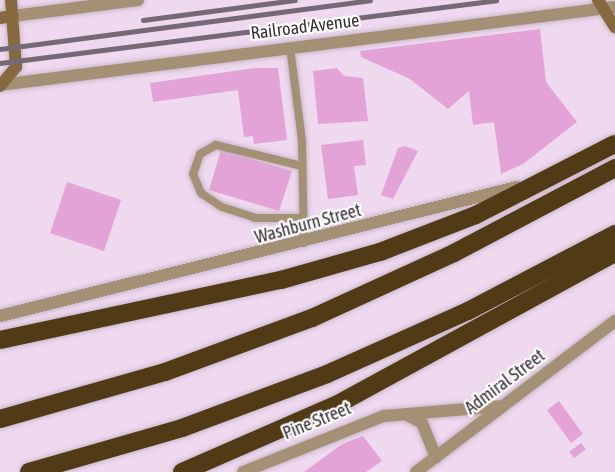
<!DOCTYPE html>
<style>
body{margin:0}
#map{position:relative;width:615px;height:472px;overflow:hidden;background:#eed9ef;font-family:"Asap Condensed",sans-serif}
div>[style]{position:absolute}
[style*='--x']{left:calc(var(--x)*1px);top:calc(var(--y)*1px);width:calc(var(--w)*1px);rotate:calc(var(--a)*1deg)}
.building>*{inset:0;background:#e3a3d7}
.roads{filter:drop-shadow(0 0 2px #cab7ca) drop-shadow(0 0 2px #cab7ca)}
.lane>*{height:8px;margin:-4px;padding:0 4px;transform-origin:4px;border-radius:4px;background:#a49175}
.street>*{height:12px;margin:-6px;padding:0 6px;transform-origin:6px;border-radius:6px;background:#a49175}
.secondary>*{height:12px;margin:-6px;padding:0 6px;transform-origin:6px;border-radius:6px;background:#86693f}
.highway>*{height:18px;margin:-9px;padding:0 9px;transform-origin:9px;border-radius:9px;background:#513a16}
.rail>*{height:4.5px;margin:-2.25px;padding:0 2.25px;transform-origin:2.25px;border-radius:2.25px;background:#756976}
span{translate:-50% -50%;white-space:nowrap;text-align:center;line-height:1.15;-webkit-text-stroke:4.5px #fff;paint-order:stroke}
.street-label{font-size:18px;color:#383038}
</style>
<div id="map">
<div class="building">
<div style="clip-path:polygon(540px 29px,546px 82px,577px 122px,523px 164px,501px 174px,494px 122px,473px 125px,469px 91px,448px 109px,410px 79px,361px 57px,360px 51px)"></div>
<div style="clip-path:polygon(255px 68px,278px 68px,287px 140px,254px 144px,253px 136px,244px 137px,238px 90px,153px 102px,150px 83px)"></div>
<div style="clip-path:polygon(337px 68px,344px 76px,363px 78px,368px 121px,318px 124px,313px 71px)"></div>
<div style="clip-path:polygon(363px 140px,366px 165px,354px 166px,358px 195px,328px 199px,321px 145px)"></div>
<div style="clip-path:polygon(405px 146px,418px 151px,393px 199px,381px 195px,398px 148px)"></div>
<div style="clip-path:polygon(221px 150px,292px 171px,279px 211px,209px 190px)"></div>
<div style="clip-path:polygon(67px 182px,121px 200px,104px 251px,50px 233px)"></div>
<div style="clip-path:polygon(559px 401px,583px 434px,571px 443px,547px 410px)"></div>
<div style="clip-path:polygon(363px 436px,382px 461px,366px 472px,304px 472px,342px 444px)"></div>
<div style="clip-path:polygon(581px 443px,586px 449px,574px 458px,569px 452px)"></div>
</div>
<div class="roads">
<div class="lane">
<div style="--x:290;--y:47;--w:95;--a:82.7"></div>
<div style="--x:302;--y:141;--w:102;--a:88.9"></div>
<div style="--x:302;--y:166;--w:89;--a:-166.3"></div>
<div style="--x:216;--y:145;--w:18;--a:151"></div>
<div style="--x:200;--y:154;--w:21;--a:109"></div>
<div style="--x:193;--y:174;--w:21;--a:67"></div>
<div style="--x:201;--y:193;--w:25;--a:34"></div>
<div style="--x:222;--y:207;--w:35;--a:18"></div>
<div style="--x:255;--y:218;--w:48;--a:0"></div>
</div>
<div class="street">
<div style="--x:13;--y:16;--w:126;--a:-7.3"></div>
<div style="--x:0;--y:85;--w:620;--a:-7.23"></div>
<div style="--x:0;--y:316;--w:533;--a:-14.01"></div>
<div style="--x:407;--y:415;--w:17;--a:28"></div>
<div style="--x:422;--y:423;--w:37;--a:68"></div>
<div style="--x:243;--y:472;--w:152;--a:-21.7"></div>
<div style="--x:384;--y:416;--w:119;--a:-4.8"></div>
<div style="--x:416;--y:472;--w:250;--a:-37.2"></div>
</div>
<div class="secondary">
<div style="--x:598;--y:0;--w:32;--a:58"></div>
<div style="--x:0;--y:18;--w:13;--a:-9"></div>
<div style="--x:0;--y:86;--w:25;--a:-50"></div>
<div style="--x:16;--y:67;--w:67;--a:-94.3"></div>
</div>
<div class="highway">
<div style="--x:0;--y:340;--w:287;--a:-12.1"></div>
<div style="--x:281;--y:280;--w:103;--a:-15.8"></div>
<div style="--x:380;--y:252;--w:103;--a:-21.1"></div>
<div style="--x:476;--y:215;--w:156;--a:-27.1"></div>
<div style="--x:0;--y:419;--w:172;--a:-15.9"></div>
<div style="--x:165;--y:372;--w:157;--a:-20.2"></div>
<div style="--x:312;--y:318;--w:156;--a:-24.6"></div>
<div style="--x:454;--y:253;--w:182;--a:-27.8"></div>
<div style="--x:29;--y:472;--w:159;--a:-16"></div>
<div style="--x:182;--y:428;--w:155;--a:-20.4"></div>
<div style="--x:327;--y:374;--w:154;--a:-24.1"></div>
<div style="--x:468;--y:311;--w:166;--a:-27.6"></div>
<div style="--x:182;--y:472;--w:170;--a:-23.6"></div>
<div style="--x:338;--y:404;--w:315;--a:-28.6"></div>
</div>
</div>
<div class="rail">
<div style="--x:143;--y:20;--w:153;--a:-7.5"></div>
<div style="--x:0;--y:49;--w:373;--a:-7.5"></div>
<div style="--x:0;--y:63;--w:500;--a:-7.2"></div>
</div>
<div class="street-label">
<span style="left:305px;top:27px;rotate:-7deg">Railroad Avenue</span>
<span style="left:308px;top:224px;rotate:-15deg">Washburn Street</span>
<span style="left:505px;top:382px;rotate:-37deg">Admiral Street</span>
<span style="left:317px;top:421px;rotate:-22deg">Pine Street</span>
</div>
</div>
